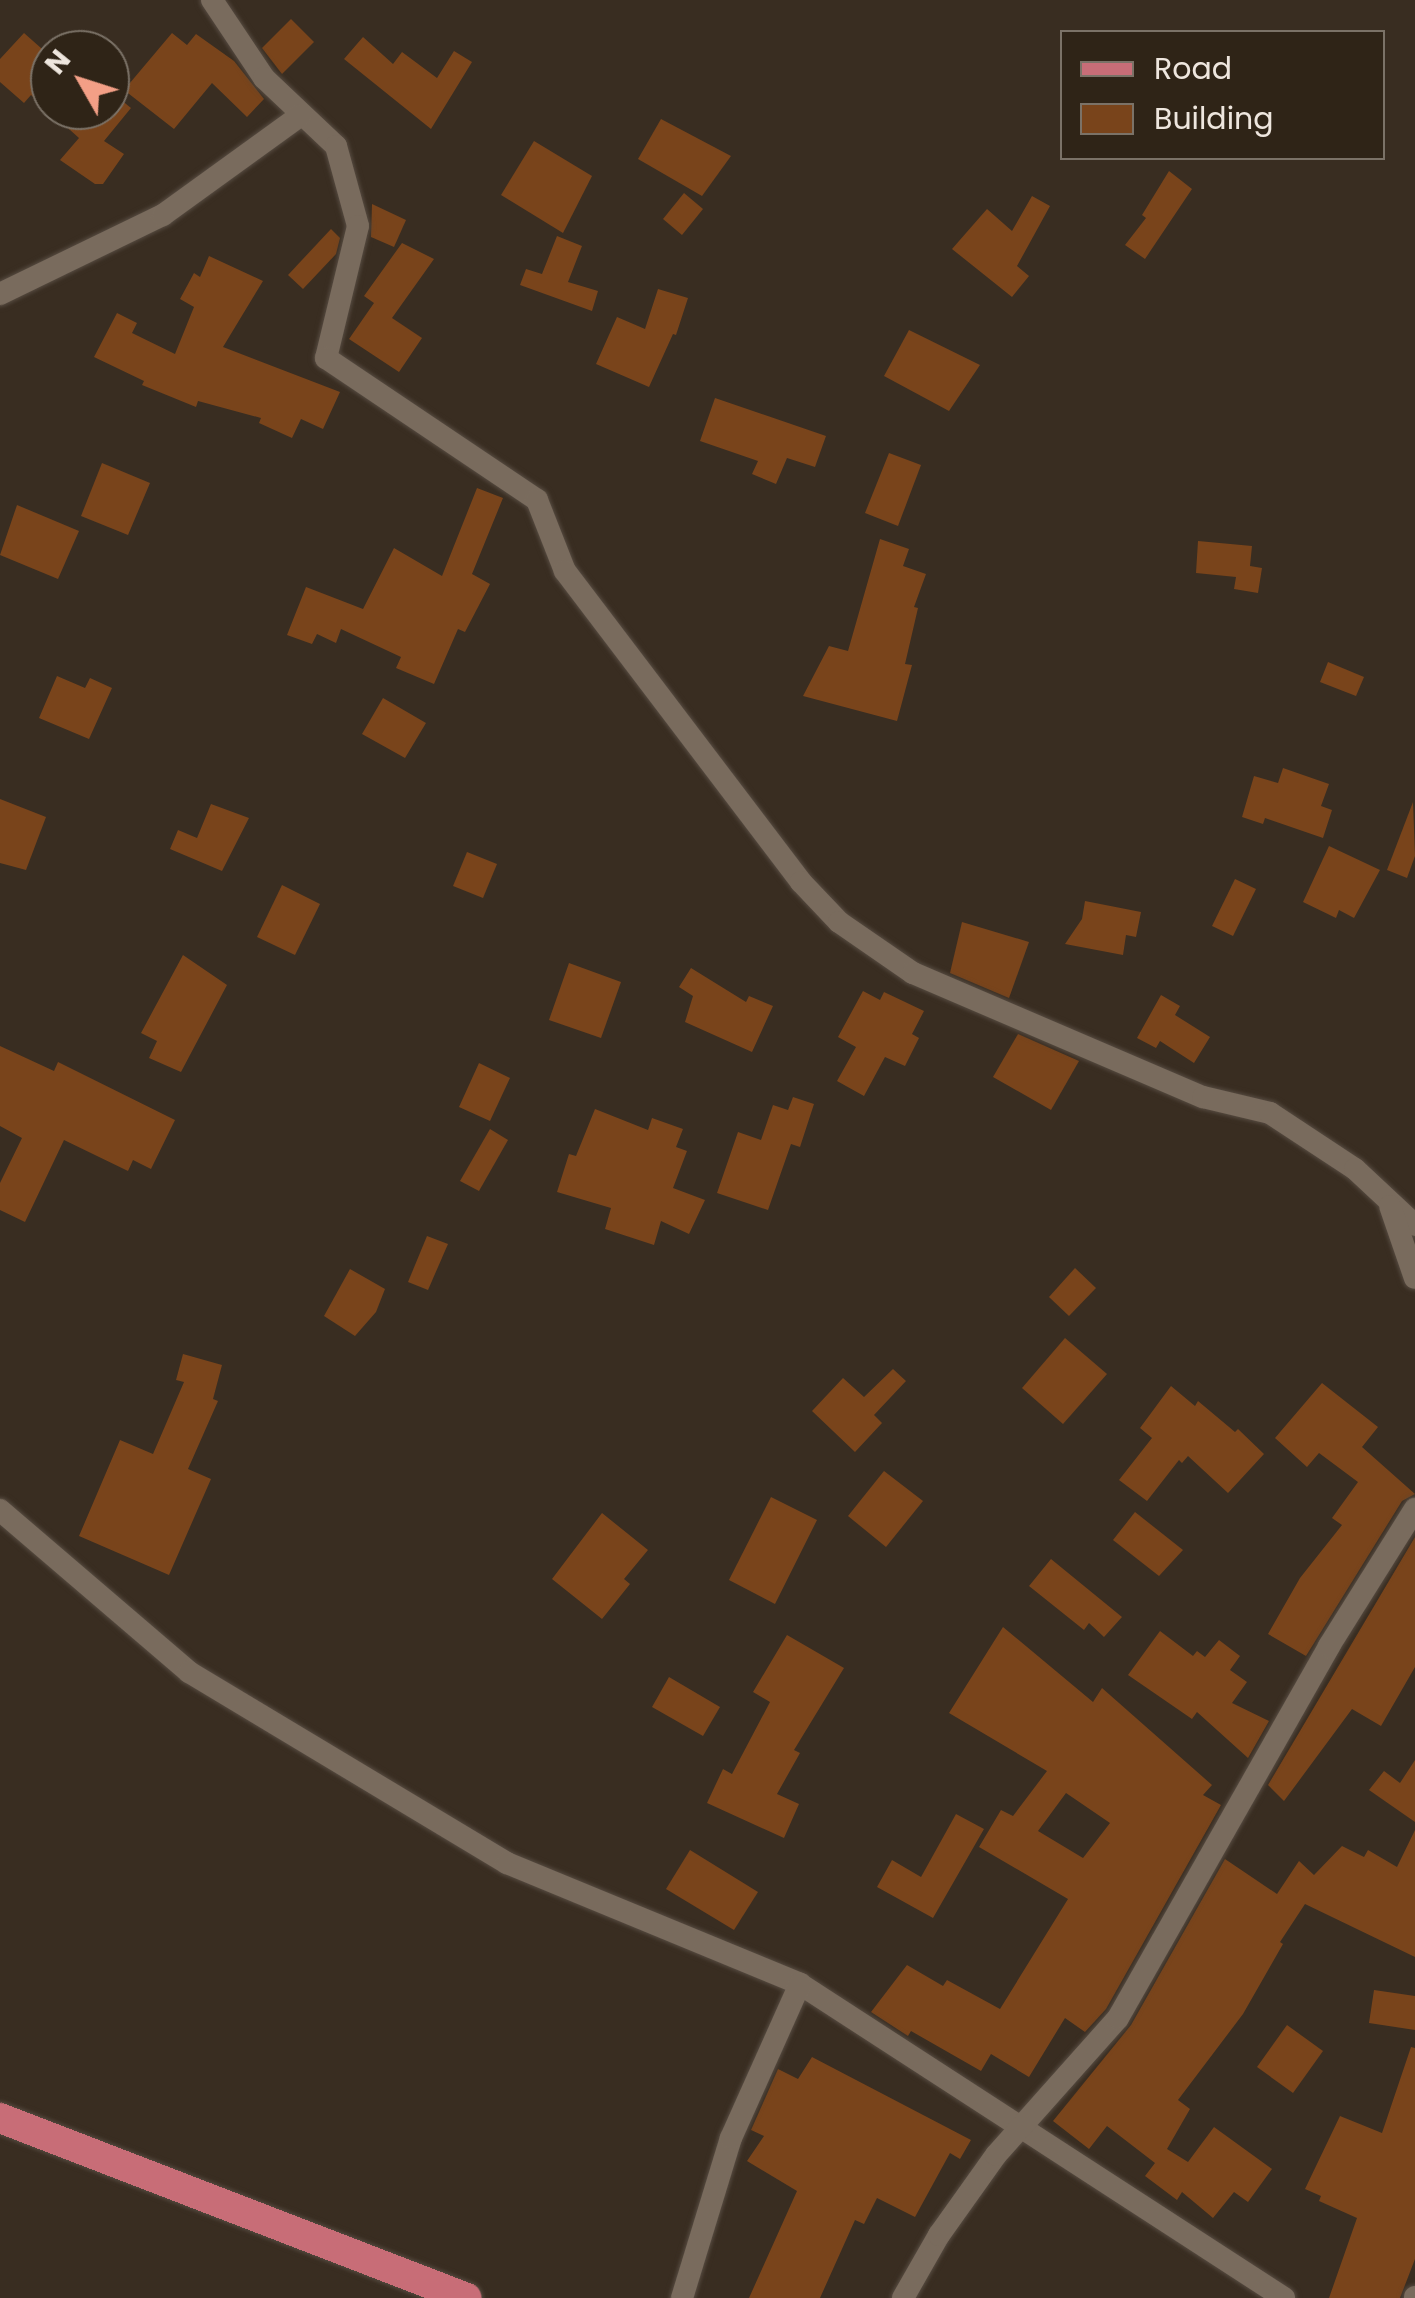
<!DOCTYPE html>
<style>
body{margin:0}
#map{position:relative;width:1415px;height:2298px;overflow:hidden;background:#392d21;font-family:Poppins,sans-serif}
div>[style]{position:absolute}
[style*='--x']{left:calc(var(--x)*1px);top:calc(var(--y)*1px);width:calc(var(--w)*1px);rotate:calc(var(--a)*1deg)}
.building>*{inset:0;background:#79441b}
.roads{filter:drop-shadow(0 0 2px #564b41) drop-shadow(0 0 2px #564b41)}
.minor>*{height:22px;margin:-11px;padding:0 11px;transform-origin:11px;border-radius:11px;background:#796b5d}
.primary>*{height:30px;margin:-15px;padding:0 15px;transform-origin:15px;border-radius:15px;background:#c86d77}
span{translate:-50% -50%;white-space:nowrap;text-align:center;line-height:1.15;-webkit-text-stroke:9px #2f2417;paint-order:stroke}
.legend{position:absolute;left:1060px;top:30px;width:325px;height:130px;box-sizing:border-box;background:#2f2417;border:2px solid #7b7267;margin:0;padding:12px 18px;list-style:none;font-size:30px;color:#eee6de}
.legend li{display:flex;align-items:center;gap:20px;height:50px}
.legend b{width:50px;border:2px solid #7b7267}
.north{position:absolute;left:30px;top:30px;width:100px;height:100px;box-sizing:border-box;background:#2f2417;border:2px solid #7b7267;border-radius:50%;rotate:309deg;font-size:28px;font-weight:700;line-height:40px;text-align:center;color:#eee6de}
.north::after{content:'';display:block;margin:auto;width:35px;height:45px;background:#f39f86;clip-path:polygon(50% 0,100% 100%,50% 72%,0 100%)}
</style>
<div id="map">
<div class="building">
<div style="clip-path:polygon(291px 19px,314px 42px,282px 74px,262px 48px)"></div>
<div style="clip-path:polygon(24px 33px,50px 56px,50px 110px,110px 110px,115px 95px,131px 108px,104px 141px,124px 154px,103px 184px,95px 184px,60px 160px,79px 138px,31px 95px,24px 103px,0 82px,0 59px)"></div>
<div style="clip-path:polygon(172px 33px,187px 45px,196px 34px,234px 61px,264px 99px,247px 117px,212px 83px,174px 129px,124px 90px)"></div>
<div style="clip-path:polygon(363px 37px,393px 64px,402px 52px,437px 78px,454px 51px,472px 62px,431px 129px,344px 59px)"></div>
<div style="clip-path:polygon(661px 119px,731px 156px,702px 196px,638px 159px)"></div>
<div style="clip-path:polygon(534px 141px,592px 176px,563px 233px,501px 195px)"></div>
<div style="clip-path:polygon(1169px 171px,1192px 189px,1145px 259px,1125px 245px,1146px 218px,1142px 215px)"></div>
<div style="clip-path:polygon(684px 193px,703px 209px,682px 235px,663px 219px)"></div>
<div style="clip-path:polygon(1032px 196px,1050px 206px,1017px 266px,1029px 276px,1012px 297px,952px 249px,987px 209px,1012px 231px)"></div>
<div style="clip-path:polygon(372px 204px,406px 220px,394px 247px,371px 237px)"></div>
<div style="clip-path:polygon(331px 229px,340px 238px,336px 254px,303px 289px,288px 275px)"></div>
<div style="clip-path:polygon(557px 236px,582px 246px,568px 282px,598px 291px,592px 311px,520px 285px,526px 269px,542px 274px)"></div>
<div style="clip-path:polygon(402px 243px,434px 259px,392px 318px,422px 338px,399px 372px,349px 339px,374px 303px,364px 296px)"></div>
<div style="clip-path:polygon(209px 256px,263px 281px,223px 347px,340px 392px,323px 429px,301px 419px,292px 438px,259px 423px,261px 418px,198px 401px,196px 407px,142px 385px,144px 381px,94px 357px,117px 313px,137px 323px,132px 333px,175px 354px,194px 307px,180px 299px,194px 273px,200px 277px)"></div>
<div style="clip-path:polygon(658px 289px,688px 298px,676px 335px,673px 334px,649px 387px,596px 364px,617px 317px,645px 329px)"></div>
<div style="clip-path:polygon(909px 330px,980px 365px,949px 411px,884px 376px)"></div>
<div style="clip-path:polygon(715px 398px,826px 436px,815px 467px,787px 458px,776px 484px,752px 474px,758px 461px,700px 441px)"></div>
<div style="clip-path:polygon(889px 453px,921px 465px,898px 526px,865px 513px)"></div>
<div style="clip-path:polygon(102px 463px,150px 483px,128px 535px,81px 516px)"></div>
<div style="clip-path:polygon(477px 488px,503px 498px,472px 574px,490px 584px,465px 632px,458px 629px,434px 684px,396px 668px,401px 657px,341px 629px,336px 643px,317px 634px,312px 644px,287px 635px,306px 587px,363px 609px,394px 548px,442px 576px)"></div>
<div style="clip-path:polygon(17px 505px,79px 531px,58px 579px,0 555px)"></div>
<div style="clip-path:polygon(880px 539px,909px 549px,903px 566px,926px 574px,914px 607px,918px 608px,905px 664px,912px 665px,897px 721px,803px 696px,829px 646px,848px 651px)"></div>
<div style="clip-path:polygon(1198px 541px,1252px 546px,1250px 566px,1262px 568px,1258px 593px,1234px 589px,1236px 577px,1196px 573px)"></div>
<div style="clip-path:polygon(1328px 662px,1364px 677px,1356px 696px,1320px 682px)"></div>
<div style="clip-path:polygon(57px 676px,85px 688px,90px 678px,112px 688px,89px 739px,39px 718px)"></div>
<div style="clip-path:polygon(383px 698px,426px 723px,405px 758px,362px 734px)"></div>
<div style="clip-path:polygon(1283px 768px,1329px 784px,1321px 806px,1332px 810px,1323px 838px,1265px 818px,1263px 824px,1242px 817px,1254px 776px,1278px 783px)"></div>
<div style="clip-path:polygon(0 799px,46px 817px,26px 870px,0 863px)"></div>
<div style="clip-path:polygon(1413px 802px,1415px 856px,1407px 878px,1387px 870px)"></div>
<div style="clip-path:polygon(211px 804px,249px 818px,222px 871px,170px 849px,178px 830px,197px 838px)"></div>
<div style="clip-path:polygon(1329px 846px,1380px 870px,1354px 918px,1339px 910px,1336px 918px,1303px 902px)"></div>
<div style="clip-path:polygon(467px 852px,497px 864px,483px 898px,453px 886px)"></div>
<div style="clip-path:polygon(1235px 879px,1256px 889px,1233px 936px,1212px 926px)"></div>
<div style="clip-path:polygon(282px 885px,320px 904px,295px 955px,257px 937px)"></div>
<div style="clip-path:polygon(1085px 901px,1141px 912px,1136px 937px,1126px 935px,1123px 955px,1065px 944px,1082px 919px)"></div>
<div style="clip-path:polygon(962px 922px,1029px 942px,1009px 998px,950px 973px)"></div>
<div style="clip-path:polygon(183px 955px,227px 985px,181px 1072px,149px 1058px,157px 1041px,141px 1033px)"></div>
<div style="clip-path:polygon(569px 963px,621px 982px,601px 1038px,549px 1020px)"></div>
<div style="clip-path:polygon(691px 968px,746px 1002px,749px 996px,773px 1006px,752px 1052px,685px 1022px,693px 996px,679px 987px)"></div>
<div style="clip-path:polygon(863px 991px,880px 1000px,884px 992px,924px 1011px,912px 1034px,919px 1038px,905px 1066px,885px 1057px,864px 1096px,837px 1081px,856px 1047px,838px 1037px)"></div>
<div style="clip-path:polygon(1161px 995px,1180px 1006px,1175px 1015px,1210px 1037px,1194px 1063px,1160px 1041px,1156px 1048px,1137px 1038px)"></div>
<div style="clip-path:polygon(1018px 1034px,1079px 1061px,1051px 1110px,993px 1077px)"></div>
<div style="clip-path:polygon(0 1046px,54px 1071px,58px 1062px,175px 1120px,151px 1169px,133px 1160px,128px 1171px,64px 1140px,25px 1222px,0 1210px,0 1183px,22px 1138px,0 1126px)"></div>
<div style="clip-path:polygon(479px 1063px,510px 1078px,490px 1121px,459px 1107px)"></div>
<div style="clip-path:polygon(793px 1097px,814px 1104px,800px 1147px,791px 1144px,768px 1210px,717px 1193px,738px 1132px,761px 1140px,773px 1105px,788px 1110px)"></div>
<div style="clip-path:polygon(595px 1109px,648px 1130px,652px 1118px,683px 1129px,676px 1147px,687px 1151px,673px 1188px,705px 1200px,689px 1234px,661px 1221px,654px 1245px,605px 1229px,611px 1208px,557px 1192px,569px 1154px,576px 1156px)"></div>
<div style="clip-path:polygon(490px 1129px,508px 1140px,479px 1191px,460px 1181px)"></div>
<div style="clip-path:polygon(427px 1236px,448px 1244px,428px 1290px,408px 1282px)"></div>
<div style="clip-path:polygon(1075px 1268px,1096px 1288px,1069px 1316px,1049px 1297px)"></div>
<div style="clip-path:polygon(350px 1269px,385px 1289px,376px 1312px,355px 1336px,324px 1316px)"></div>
<div style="clip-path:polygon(1065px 1338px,1107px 1374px,1063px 1424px,1022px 1388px)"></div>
<div style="clip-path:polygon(183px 1354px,222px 1365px,213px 1399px,218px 1401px,188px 1469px,211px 1479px,169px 1575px,79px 1536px,120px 1440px,153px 1454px,184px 1382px,176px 1380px)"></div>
<div style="clip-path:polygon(893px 1369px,906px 1381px,874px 1415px,882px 1423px,855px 1452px,812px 1411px,843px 1378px,864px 1397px)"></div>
<div style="clip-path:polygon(1322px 1383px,1378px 1427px,1362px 1447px,1415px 1494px,1402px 1501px,1306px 1656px,1268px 1634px,1300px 1578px,1342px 1525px,1332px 1518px,1358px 1482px,1319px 1453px,1307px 1467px,1275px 1438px)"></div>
<div style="clip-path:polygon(1171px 1386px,1195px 1406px,1198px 1401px,1235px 1432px,1238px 1429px,1264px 1454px,1228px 1493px,1188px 1456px,1182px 1463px,1179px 1460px,1147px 1501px,1119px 1480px,1152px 1438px,1140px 1428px)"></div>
<div style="clip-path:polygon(884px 1471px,923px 1501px,886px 1547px,848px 1516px)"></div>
<div style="clip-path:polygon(771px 1497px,817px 1520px,775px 1604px,729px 1580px)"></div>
<div style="clip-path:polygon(1135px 1512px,1183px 1550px,1159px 1576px,1113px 1540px)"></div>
<div style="clip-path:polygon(602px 1513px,648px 1550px,624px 1579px,630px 1584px,602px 1619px,552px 1579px)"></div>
<div style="clip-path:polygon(1415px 1537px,1415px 1667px,1381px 1726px,1352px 1709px,1284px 1801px,1268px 1785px)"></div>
<div style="clip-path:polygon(1051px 1559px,1122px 1617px,1104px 1637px,1089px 1623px,1084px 1630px,1029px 1586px)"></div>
<div style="clip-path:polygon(evenodd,1003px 1627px,1093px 1702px,1102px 1688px,1212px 1785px,1203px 1795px,1221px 1805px,1106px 2009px,1085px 2032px,1065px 2018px,1029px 2077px,991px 2054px,981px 2071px,911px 2031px,908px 2036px,871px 2012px,907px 1965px,943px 1986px,947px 1980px,1000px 2009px,1068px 1899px,979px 1847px,1001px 1810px,1013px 1816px,1047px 1771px,949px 1713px,1003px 1627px,1066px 1793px,1110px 1823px,1083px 1858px,1038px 1831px,1066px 1793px)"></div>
<div style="clip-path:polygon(1160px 1631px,1193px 1656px,1197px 1651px,1205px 1657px,1219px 1640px,1240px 1656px,1230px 1670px,1247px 1682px,1232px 1703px,1269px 1721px,1248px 1758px,1197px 1712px,1192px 1719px,1128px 1675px)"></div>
<div style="clip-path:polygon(787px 1635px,844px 1668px,794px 1750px,800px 1753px,777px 1794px,799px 1804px,784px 1838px,707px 1803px,723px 1769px,732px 1774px,770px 1702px,753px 1692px)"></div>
<div style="clip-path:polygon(669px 1677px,720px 1707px,703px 1736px,652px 1707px)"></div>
<div style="clip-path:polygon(1415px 1760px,1415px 1822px,1369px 1790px,1384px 1771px,1400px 1783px)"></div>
<div style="clip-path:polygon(956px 1814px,984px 1829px,933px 1918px,877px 1887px,892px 1860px,921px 1877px)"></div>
<div style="clip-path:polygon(1415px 1830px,1415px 1957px,1305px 1904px,1280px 1942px,1283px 1944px,1243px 2014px,1178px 2100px,1190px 2109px,1167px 2149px,1188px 2162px,1214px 2127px,1272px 2169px,1248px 2202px,1234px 2192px,1213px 2218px,1182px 2192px,1177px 2200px,1145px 2176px,1155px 2163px,1107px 2126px,1089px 2149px,1053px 2121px,1131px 2025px,1225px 1859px,1277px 1894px,1299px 1861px,1314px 1875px,1342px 1846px,1364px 1857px,1368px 1850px,1397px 1867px)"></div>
<div style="clip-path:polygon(690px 1850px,758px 1892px,734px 1930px,666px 1889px)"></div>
<div style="clip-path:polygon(1374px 1990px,1415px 1996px,1415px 2030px,1369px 2023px)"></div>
<div style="clip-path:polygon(1287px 2025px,1323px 2051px,1293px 2093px,1257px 2067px)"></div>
<div style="clip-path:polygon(1411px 2047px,1415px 2048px,1415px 2259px,1400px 2298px,1329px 2298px,1357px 2218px,1319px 2201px,1321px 2196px,1305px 2189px,1340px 2116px,1382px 2133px)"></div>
<div style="clip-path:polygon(812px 2057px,971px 2140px,960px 2159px,950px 2153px,915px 2217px,877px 2198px,864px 2224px,855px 2220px,820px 2298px,749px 2298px,797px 2191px,747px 2161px,764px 2136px,751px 2130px,778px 2069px,798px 2079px)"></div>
</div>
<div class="roads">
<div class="minor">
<div style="--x:212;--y:0;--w:94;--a:56.3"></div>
<div style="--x:264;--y:78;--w:99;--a:43.4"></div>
<div style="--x:336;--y:146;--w:83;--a:74.6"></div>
<div style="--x:358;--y:226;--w:136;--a:103.6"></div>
<div style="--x:326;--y:358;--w:254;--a:33.9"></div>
<div style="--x:537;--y:500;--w:76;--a:68.5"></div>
<div style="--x:565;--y:571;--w:390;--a:52.8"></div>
<div style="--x:801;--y:882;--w:55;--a:46.5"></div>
<div style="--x:839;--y:922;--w:90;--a:34.6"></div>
<div style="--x:913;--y:973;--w:315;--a:23.2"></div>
<div style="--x:1203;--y:1097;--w:69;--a:13.4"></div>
<div style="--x:1270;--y:1113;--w:102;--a:33.4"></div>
<div style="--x:1355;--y:1169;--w:82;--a:43"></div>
<div style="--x:0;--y:294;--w:181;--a:-25.9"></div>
<div style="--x:163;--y:215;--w:170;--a:-35.9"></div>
<div style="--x:1390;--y:1206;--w:76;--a:70.9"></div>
<div style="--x:0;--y:1510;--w:249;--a:40.6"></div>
<div style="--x:189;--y:1672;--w:371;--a:31"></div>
<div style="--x:507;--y:1863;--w:317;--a:22.4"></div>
<div style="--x:800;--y:1984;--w:577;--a:32.97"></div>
<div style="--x:682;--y:2298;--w:167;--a:-73"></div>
<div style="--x:731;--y:2138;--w:169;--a:-65.9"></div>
<div style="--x:903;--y:2298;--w:73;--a:-60.3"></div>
<div style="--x:939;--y:2235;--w:98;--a:-54.5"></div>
<div style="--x:996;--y:2155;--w:183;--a:-48.3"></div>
<div style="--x:1118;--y:2018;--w:428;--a:-60.4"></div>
<div style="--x:1329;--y:1646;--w:162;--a:-57.9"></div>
<div style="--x:1415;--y:2298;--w:1;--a:-90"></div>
</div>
<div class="primary">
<div style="--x:0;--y:2118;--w:500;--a:21.08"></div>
</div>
</div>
<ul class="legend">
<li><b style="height:12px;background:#c86d77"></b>Road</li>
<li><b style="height:28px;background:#79441b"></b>Building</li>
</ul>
<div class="north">N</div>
</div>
